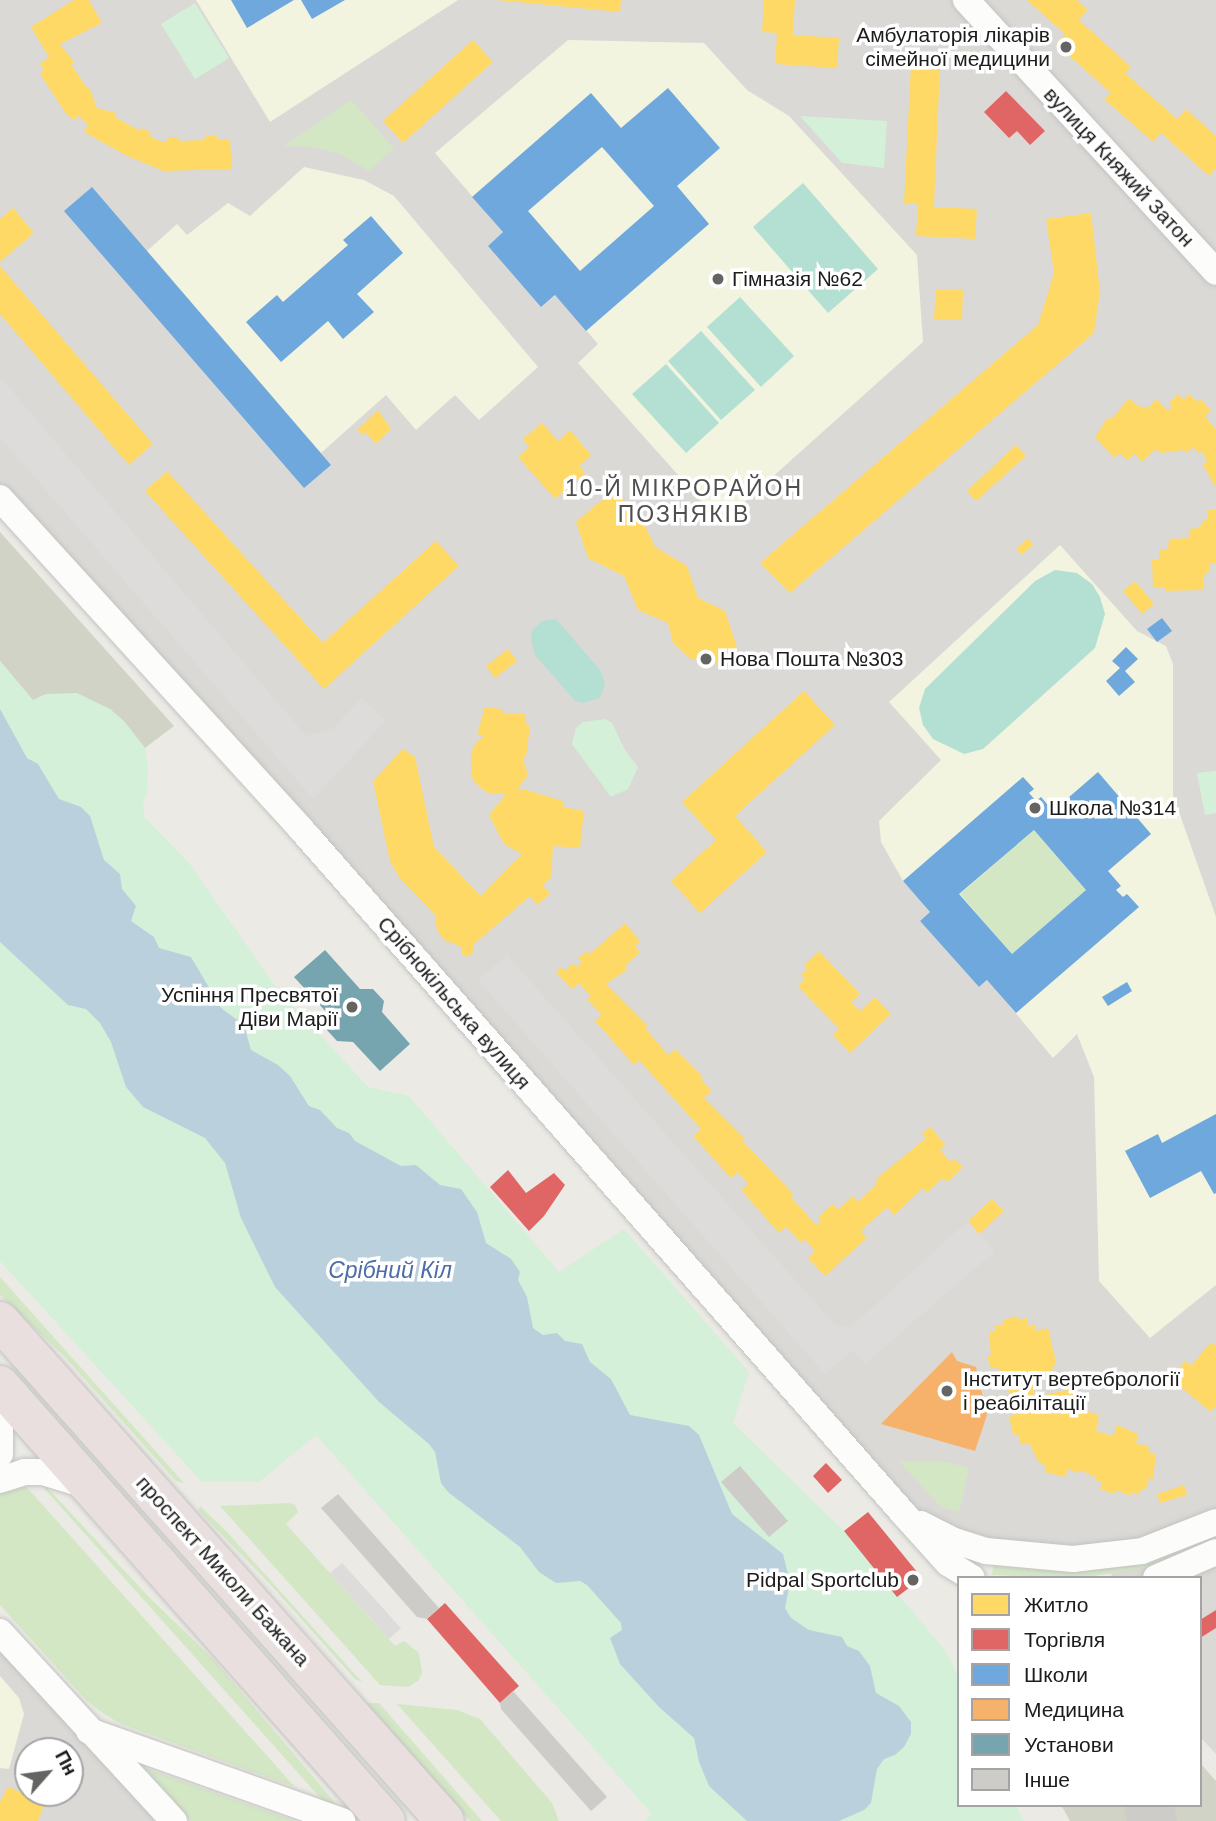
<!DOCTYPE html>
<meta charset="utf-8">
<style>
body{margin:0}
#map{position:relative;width:1216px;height:1821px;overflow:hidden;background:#ebeae5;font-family:Arial,sans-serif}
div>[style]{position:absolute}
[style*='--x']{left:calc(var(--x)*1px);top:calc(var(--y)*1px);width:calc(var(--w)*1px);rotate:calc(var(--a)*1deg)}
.residential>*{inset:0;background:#dad9d6}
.education>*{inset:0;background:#f2f4e0}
.construction>*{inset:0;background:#d2d3c7}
.grass>*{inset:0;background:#d3e7c5}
.park>*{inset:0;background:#d4f0d8}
.pitch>*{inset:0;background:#b3e0d2}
.parking>*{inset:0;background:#dddcda}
.water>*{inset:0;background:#bad0dc}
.homes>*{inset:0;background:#ffd966}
.shops>*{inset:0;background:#e06666}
.schools>*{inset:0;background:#6fa8dc}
.health>*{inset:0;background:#f6b26b}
.public>*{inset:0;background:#76a5af}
.building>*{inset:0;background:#cdccc8}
.roads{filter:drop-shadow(0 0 2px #c3c3c1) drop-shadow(0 0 2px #c3c3c1)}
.minor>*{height:26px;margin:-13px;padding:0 13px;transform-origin:13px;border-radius:13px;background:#fcfcfb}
.highway>*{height:38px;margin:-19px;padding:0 19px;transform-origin:19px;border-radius:19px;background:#e8dfde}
.dots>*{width:19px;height:19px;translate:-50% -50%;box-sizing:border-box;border:4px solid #fff;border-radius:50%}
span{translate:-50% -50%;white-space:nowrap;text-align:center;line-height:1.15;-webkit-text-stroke:7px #fff;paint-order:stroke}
.poi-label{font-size:21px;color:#1c1c1c}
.right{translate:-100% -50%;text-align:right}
.left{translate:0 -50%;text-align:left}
.street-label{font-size:21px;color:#1c1c1c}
.neighbourhood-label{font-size:23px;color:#4f4f4f;letter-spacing:2px}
.water-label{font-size:23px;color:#4f6ea5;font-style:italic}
.legend{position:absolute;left:957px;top:1576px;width:245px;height:231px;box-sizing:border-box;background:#fff;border:2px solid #a4a4a4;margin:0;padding:9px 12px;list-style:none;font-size:21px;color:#1c1c1c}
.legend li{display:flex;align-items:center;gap:14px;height:35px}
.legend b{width:35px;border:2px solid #a4a4a4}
.north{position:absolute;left:14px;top:1737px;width:70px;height:70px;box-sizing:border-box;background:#fff;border:2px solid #a4a4a4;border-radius:50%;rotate:62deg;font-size:19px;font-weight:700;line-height:28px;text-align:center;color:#1c1c1c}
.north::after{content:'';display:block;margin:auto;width:24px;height:32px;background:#646462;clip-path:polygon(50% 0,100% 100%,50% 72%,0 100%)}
</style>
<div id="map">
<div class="residential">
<div style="clip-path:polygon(0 0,1216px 0,1216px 1754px,1200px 1737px,1200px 1578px,1112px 1578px,1108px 1557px,940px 1534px,0 498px)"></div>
<div style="clip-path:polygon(evenodd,0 1644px,155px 1821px,0 1821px,0 1644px,28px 1751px,70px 1751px,70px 1793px,28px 1793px,28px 1751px)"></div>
</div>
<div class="education">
<div style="clip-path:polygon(196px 0,458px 0,270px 122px)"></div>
<div style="clip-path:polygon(568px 40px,704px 43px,747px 90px,789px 116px,917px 255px,923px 342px,721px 523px,578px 363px,598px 344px,556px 295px,542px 306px,488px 246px,503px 232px,435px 153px)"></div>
<div style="clip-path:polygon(304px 167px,364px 180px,394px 196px,538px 367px,479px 420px,455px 395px,416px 430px,386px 395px,321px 453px,147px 251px,177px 224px,187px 235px,228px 203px,250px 216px)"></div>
<div style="clip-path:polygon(1060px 545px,1137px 631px,1166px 646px,1173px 664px,1173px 795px,1216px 917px,1216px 1285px,1150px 1338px,1099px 1281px,1094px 1077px,1077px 1034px,1053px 1058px,988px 980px,979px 987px,920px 921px,930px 912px,903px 881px,881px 842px,879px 821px,941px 760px,889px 702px)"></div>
<div style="clip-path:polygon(0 1676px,19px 1698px,24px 1714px,9px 1769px,0 1768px)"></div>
</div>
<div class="construction">
<div style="clip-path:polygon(0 532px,174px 726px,145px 748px,123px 721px,46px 694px,33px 701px,0 661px)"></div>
<div style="clip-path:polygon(1200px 1763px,1216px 1781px,1216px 1821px,1070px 1821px,1061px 1805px,1200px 1805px)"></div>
</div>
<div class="grass">
<div style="clip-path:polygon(351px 100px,394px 148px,369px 171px,340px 154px,313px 147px,284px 146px)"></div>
<div style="clip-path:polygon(1034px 830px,1086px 890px,1012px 954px,960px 894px)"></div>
<div style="clip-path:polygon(0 1277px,184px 1483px,176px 1481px,65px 1357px,0 1295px)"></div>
<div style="clip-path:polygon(899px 1461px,947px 1462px,969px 1468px,959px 1512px,941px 1507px)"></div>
<div style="clip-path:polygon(41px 1481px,148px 1596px,215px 1661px,336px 1804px,323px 1801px,44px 1488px)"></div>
<div style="clip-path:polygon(23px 1483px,295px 1787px,121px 1724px,104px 1714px,87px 1701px,0 1605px,0 1493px)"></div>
<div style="clip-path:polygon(289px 1503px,295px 1505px,298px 1512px,286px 1524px,395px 1646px,404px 1641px,419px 1653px,422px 1673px,418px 1681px,408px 1687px,380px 1685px,220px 1506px)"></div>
<div style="clip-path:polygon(200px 1506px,226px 1531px,362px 1682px,355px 1679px,268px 1582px,199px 1511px)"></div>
<div style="clip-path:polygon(1216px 1532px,1216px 1542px,1178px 1563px,1081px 1578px,992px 1575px,994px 1561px)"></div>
<div style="clip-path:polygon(367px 1703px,379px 1703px,482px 1821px,470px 1821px)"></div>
<div style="clip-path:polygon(397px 1704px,457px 1710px,480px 1719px,552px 1803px,559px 1821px,501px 1821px)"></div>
<div style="clip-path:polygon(145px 1768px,294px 1821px,191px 1821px)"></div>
</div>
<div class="park">
<div style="clip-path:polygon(195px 3px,229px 58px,195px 79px,161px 24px)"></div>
<div style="clip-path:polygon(800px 116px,887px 121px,884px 168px,842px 163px)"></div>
<div style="clip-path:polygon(0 661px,33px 700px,46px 694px,77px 693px,110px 709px,124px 721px,145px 748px,148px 768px,147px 792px,143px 805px,145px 818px,189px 863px,275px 986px,368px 1087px,409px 1096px,559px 1272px,624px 1229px,749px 1372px,733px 1423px,853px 1540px,947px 1653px,959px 1679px,959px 1805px,1016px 1805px,1024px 1821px,644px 1821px,652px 1814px,316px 1435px,259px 1482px,202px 1482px,0 1261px)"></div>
<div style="clip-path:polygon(605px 719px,612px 723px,625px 750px,638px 767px,628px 789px,611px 797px,572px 744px,576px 728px,583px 722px)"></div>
<div style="clip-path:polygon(1216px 771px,1216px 813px,1205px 815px,1197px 773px)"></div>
</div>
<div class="pitch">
<div style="clip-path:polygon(803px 183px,878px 269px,828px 313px,753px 227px)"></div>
<div style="clip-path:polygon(740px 297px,794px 356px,761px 387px,707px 327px)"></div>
<div style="clip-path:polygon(701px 331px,755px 390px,721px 420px,668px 361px)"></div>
<div style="clip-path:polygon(666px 364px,719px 423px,686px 453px,632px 394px)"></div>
<div style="clip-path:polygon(1055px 570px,1077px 573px,1092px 584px,1100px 597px,1105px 614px,1095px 648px,983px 749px,964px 754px,933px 739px,923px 725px,919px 708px,925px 689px,1035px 581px)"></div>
<div style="clip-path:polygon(556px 619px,600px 670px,605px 683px,600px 698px,582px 703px,575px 701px,535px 655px,531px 639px,532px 631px,542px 621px)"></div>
</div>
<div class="parking">
<div style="clip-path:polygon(0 377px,306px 736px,332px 729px,362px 698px,385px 721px,313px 799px,0 437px)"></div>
<div style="clip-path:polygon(507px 955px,835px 1325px,852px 1326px,968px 1221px,995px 1251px,865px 1364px,853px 1350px,825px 1374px,478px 980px)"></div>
<div style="clip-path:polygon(342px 1563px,401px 1628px,389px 1639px,330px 1573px)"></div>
</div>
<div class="water">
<div style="clip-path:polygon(0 709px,27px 758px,38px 764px,59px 799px,81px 807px,90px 816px,104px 860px,120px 874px,122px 889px,136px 906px,131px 921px,154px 937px,159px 948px,191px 957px,221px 1008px,244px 1025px,251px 1050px,278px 1065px,290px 1076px,309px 1106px,320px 1110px,337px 1128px,349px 1133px,355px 1141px,401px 1166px,416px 1165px,440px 1185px,461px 1189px,477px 1212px,486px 1243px,511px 1259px,520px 1272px,518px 1280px,527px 1297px,533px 1328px,543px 1335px,557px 1333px,565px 1341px,582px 1344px,590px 1362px,611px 1379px,630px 1415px,689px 1426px,699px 1435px,732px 1514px,783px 1554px,790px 1582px,785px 1608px,791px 1618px,809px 1630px,842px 1637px,847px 1646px,859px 1651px,870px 1666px,876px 1693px,899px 1706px,911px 1722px,911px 1734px,904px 1747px,895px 1755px,884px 1759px,877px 1769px,871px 1803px,864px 1810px,839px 1821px,747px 1821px,709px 1786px,699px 1762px,694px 1738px,659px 1707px,620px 1664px,610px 1638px,622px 1630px,621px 1623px,587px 1585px,580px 1581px,556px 1583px,539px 1572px,520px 1547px,448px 1492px,441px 1483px,435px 1452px,429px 1444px,379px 1402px,275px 1287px,241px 1218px,225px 1163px,205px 1138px,143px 1107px,126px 1087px,111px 1042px,100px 1023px,86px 1009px,68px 1005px,0 942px)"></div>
</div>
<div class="homes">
<div style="clip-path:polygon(74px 0,89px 0,102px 23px,60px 44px,74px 62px,71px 64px,86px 87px,89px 87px,97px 108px,116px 113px,115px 117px,140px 131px,141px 128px,151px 132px,149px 136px,160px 141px,168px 141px,168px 137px,178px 137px,179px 141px,206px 140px,206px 136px,217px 135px,218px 139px,230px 139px,232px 169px,164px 171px,127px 156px,84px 132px,88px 125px,79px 116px,74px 120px,67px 115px,40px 74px,44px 71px,40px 64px,49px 57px,31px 27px)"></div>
<div style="clip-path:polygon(497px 0,621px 0,620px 12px)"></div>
<div style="clip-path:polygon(764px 0,795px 0,793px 35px,839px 38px,837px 68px,775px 64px,777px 33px,762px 32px)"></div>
<div style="clip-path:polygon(1027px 0,1077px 0,1088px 10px,1079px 20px,1131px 67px,1125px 73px,1177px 119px,1186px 109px,1216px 136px,1216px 168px,1209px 176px,1161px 133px,1153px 142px,1104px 99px,1111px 93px,1056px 44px,1065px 34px)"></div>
<div style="clip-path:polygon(473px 40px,493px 62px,403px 143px,383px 121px)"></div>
<div style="clip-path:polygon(911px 65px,940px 66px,934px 207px,977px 209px,975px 239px,916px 236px,918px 204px,904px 203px)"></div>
<div style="clip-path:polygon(13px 208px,34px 233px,0 262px,0 219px)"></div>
<div style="clip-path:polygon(1091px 213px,1100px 291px,1094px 333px,790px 593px,760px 563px,1038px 325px,1054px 273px,1046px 219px)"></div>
<div style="clip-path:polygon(0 266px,153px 444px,129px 465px,0 314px)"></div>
<div style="clip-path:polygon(936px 289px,963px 290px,962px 320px,934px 319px)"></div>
<div style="clip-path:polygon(1178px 394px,1184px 400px,1188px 394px,1199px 402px,1201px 399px,1211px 410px,1205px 416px,1216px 430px,1216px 488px,1203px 465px,1207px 462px,1202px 451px,1199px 453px,1193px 447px,1186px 453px,1184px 450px,1161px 453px,1156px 449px,1142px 462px,1135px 454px,1127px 460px,1120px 453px,1114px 458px,1095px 437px,1108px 417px,1112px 419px,1129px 398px,1138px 406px,1148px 408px,1156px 399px,1168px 411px,1172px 407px,1169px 403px)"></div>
<div style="clip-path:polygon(378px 410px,391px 429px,376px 444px,365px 432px,362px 435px,357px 430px)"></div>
<div style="clip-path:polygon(542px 423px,558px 441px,570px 430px,591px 455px,579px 466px,585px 473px,555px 499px,518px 457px,529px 447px,523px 439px)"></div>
<div style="clip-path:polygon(1016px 445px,1026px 456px,976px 501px,967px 491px)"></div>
<div style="clip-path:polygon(167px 471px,323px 643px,436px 541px,459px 566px,324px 689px,145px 491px)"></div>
<div style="clip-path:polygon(610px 493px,636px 507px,655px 547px,687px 566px,698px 598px,725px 611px,737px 647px,717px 663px,689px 658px,673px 643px,668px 623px,638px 610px,624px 576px,588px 558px,576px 522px)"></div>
<div style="clip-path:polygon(1208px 510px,1216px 510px,1216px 564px,1210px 564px,1210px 571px,1204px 575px,1204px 590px,1165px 591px,1165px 588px,1153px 587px,1152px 560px,1159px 560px,1159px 549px,1168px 549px,1169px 539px,1189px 538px,1189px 529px,1199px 528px,1204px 520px,1208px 520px)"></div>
<div style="clip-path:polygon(1028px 538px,1033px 545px,1021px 555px,1016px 549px)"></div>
<div style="clip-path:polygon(1135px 581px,1154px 604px,1142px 614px,1123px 591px)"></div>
<div style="clip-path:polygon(508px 649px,517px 661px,495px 678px,486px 666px)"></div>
<div style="clip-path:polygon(804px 691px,835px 725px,735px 816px,767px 852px,700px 913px,671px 881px,716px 840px,682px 802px)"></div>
<div style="clip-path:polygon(485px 707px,502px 709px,503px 713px,526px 714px,526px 724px,530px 726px,526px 757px,523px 759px,528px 775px,517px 790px,526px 790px,563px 801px,563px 807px,584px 811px,580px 848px,553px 846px,551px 877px,543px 886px,550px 894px,537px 905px,530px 896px,473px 945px,473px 953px,466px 957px,462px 954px,462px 947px,444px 940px,437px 930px,435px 915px,399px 877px,390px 861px,373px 781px,403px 749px,415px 757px,434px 847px,481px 896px,522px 854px,504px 844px,489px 815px,506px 794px,488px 793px,475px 783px,471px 775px,471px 753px,476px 743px,484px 736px,477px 734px)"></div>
<div style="clip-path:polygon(625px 923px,640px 941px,635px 946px,640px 952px,625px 966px,628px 969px,606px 984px,648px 1026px,645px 1028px,668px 1055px,675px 1049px,703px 1077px,701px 1079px,712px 1091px,704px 1098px,745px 1139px,742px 1141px,786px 1186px,794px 1195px,791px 1197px,816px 1225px,821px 1221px,818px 1217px,833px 1204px,838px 1210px,853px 1196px,858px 1202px,878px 1183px,875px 1180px,926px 1138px,922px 1134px,930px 1127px,946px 1145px,940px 1150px,951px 1162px,955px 1159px,963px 1167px,947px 1182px,943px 1178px,927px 1193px,923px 1188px,894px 1215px,887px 1207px,861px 1231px,867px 1238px,825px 1276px,808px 1258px,815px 1251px,804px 1239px,801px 1243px,786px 1227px,779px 1233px,741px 1190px,748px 1184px,738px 1172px,731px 1178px,693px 1136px,701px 1129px,639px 1060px,634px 1065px,595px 1021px,602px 1015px,587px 999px,591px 996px,579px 983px,572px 989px,556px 972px,561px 967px,565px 971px,573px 963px,576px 967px,582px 962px,578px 958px,587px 951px,590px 954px)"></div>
<div style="clip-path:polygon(819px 951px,860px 994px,851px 1002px,860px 1011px,875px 997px,891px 1014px,850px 1053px,833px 1035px,839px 1029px,798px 986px,805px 979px,801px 975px,807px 969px,804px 965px)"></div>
<div style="clip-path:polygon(992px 1199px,1004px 1211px,979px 1234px,968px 1221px)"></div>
<div style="clip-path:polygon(1017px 1316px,1019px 1320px,1027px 1318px,1029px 1327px,1035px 1324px,1036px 1331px,1048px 1328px,1056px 1362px,1052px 1370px,1035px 1380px,1033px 1393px,1036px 1397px,1076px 1388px,1079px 1409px,1099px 1415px,1096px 1431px,1113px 1436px,1117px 1425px,1138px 1434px,1136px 1443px,1150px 1447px,1148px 1452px,1156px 1454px,1153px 1479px,1149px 1478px,1146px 1489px,1141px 1489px,1139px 1495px,1132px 1492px,1131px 1496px,1116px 1490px,1115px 1494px,1100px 1489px,1102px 1482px,1095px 1480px,1096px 1477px,1079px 1470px,1078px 1473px,1068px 1469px,1065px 1477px,1045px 1472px,1046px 1467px,1038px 1461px,1029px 1443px,1021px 1445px,1019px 1436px,1013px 1434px,1009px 1417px,1018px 1413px,998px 1367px,991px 1369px,987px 1356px,991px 1356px,989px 1332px,996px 1331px,994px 1326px,1004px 1324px,1003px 1320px)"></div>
<div style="clip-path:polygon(1211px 1342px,1216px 1346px,1216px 1406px,1211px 1412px,1171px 1379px,1185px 1361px,1191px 1366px)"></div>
<div style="clip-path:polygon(1184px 1485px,1187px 1495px,1160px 1503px,1157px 1494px)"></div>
<div style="clip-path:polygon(8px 1787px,45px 1802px,38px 1821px,0 1821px,0 1802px)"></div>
</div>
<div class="shops">
<div style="clip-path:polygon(1006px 91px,1045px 131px,1030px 145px,1017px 131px,1009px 138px,984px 112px)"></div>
<div style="clip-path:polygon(508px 1170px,526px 1193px,554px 1173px,565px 1185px,544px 1216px,529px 1231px,490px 1187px)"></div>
<div style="clip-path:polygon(826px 1463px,842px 1480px,828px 1493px,813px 1476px)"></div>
<div style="clip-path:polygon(868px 1512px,922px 1578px,897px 1597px,844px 1531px)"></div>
<div style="clip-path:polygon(445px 1603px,519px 1686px,500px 1703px,427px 1619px)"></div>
<div style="clip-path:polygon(1216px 1610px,1216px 1628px,1200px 1638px,1200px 1620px)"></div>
</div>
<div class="schools">
<div style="clip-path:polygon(231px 0,294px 0,247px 28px)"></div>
<div style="clip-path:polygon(301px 0,345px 0,312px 19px)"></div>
<div style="clip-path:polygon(evenodd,668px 88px,720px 148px,677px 186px,709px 224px,586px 331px,555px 295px,541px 307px,488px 246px,503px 232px,472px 197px,591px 93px,621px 128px,668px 88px,602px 147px,654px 206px,580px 271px,528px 211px,602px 147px)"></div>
<div style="clip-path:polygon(92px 187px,331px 465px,304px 488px,64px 211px)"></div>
<div style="clip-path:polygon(371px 216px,403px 253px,357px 294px,374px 312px,343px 339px,328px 321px,281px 362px,246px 322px,277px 295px,283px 302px,348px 245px,343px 240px)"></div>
<div style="clip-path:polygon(1162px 618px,1172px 631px,1157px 642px,1147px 629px)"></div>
<div style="clip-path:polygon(1126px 647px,1138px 659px,1125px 671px,1135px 682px,1119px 696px,1106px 681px,1120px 668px,1112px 661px)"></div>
<div style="clip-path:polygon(evenodd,1098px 772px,1151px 834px,1108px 871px,1121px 886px,1116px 890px,1123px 897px,1127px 894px,1139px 907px,1016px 1013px,987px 980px,979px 987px,920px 921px,930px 912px,903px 881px,1023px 777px,1034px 789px,1029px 793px,1036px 801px,1041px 797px,1053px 811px,1098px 772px,1034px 830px,1086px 890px,1012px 954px,959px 894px,1034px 830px)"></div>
<div style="clip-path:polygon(1127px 982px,1132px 991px,1108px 1006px,1102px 997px)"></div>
<div style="clip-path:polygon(1216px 1114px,1216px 1193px,1214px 1194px,1201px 1171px,1150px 1198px,1125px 1151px,1158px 1134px,1162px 1143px)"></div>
</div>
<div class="health">
<div style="clip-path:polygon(952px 1352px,957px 1361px,976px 1367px,987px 1415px,975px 1451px,881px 1424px)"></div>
</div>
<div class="public">
<div style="clip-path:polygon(325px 950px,360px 989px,373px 989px,384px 1001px,382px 1012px,410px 1044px,380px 1071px,353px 1042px,337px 1041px,326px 1029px,329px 1015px,294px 977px)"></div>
</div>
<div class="building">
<div style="clip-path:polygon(740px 1466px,788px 1521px,769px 1537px,721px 1482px)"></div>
<div style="clip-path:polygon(338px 1494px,439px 1608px,427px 1619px,417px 1617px,321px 1508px)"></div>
<div style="clip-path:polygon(513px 1691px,607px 1797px,591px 1811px,501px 1709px,500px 1703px)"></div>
<div style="clip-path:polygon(1124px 1805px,1174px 1805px,1177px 1821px,1127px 1821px)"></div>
</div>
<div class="roads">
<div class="minor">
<div style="--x:966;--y:0;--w:369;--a:47.4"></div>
<div style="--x:0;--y:498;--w:447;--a:47.7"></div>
<div style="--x:301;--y:829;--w:910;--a:48.65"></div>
<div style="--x:902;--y:1512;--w:69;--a:48"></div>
<div style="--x:948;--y:1563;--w:28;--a:32"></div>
<div style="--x:0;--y:1426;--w:28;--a:90"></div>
<div style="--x:0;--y:1480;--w:25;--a:-18"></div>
<div style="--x:24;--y:1472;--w:19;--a:0"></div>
<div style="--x:43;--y:1472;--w:48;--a:16.9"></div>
<div style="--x:921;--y:1524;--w:38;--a:27"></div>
<div style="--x:955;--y:1541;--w:33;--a:18"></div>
<div style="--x:986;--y:1551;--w:87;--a:5.3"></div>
<div style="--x:1073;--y:1559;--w:69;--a:-6.6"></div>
<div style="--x:1142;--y:1551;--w:79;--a:-21.4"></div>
<div style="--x:1156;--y:1578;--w:65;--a:-23.4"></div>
<div style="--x:0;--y:1632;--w:257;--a:47.4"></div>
<div style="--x:89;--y:1731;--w:269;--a:19.6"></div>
</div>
<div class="highway">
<div style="--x:0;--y:1321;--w:669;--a:48.33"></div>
<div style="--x:0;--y:1385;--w:582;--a:48.48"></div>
</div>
</div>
<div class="dots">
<div style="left:1066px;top:47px;background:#646462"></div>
<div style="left:718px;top:279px;background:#646462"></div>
<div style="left:706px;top:659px;background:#646462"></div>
<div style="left:1035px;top:808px;background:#646462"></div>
<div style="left:352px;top:1007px;background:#646462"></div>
<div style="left:947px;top:1391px;background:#646462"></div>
<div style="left:913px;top:1580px;background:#646462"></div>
</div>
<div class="poi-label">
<span class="right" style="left:1050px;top:47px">Амбулаторія лікарів<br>сімейної медицини</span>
<span class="left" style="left:732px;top:279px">Гімназія №62</span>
<span class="left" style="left:720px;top:659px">Нова Пошта №303</span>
<span class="left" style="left:1049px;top:808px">Школа №314</span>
<span class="right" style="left:338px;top:1007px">Успіння Пресвятої<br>Діви Марії</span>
<span class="left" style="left:963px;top:1391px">Інститут вертебрології<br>і реабілітації</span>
<span class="right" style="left:899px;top:1580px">Pidpal Sportclub</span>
</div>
<div class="street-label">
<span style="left:1119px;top:167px;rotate:47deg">вулиця Княжий Затон</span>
<span style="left:454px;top:1003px;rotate:49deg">Срібнокільська вулиця</span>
<span style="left:223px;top:1571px;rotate:48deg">проспект Миколи Бажана</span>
</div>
<div class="neighbourhood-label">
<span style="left:684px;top:501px">10-Й МІКРОРАЙОН<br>ПОЗНЯКІВ</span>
</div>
<div class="water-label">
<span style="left:390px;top:1270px">Срібний Кіл</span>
</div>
<ul class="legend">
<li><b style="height:19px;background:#ffd966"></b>Житло</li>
<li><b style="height:19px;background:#e06666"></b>Торгівля</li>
<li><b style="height:19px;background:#6fa8dc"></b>Школи</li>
<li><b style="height:19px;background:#f6b26b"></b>Медицина</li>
<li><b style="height:19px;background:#76a5af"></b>Установи</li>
<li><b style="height:19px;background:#cdccc8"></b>Інше</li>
</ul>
<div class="north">Пн</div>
</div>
